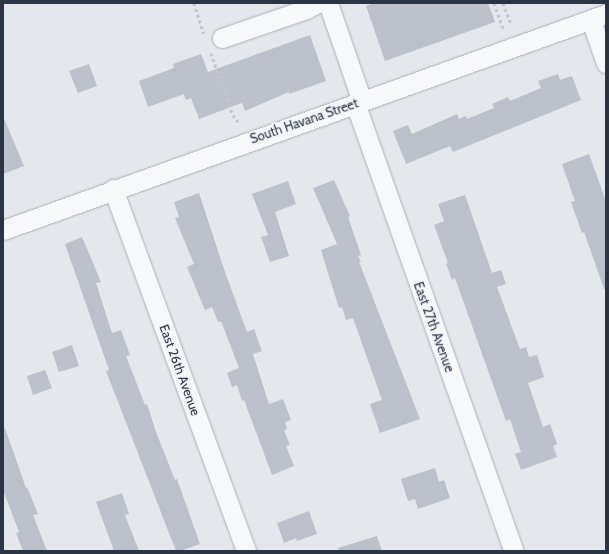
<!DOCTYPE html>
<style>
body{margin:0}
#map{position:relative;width:609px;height:554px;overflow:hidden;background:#e4e7ec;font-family:Cabin,sans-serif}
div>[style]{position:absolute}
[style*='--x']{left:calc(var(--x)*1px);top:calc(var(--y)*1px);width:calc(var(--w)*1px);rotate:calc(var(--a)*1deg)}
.building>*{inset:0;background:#bbc0ca}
.path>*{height:2.5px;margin-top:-1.25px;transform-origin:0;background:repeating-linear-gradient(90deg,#c2c5cb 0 3px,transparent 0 6px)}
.roads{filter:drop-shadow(0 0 1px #a9aeb7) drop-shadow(0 0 1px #a9aeb7)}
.street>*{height:19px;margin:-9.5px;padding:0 9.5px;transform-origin:9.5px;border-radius:9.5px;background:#f7f8fa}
span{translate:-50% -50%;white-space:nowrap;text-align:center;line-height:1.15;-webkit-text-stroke:4px #f4f6f9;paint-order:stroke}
.street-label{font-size:13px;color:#2b3445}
.frame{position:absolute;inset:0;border:4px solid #2b3445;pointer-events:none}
</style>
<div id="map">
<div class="building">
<div style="clip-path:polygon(374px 3px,488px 3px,495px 22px,385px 61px,366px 6px)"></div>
<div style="clip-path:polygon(310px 35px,326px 81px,289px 94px,289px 92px,245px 111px,242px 103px,199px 119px,191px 98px,186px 100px,184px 94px,148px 107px,139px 81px,174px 68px,173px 64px,201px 54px,208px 72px)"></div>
<div style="clip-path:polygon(89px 64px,97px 86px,78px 93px,69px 71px)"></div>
<div style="clip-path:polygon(558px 74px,560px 80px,572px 76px,581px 100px,453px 152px,450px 146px,406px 164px,393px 131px,408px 125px,412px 134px,457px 114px,459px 119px,466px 116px,467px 119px,494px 108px,492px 104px,508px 97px,510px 101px,541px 88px,538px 81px)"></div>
<div style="clip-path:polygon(3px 116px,24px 166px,3px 174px)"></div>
<div style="clip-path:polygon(589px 154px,606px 201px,606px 289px,604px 289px,584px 232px,582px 233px,571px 202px,575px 201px,562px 164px)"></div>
<div style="clip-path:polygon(334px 180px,350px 216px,348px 217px,361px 255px,358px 256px,361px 262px,359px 262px,420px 419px,380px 433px,370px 404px,382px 400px,353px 318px,346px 320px,342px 307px,339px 308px,321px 250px,337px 244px,313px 188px)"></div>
<div style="clip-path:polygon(288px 181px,296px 204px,275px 212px,289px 256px,270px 262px,261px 237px,268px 235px,252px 194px)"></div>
<div style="clip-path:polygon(199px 193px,225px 272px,247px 332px,254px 329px,262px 351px,253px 354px,269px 404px,283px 399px,291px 420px,285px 422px,287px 429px,284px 430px,290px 445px,286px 446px,294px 466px,272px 475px,244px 400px,242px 401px,237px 385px,232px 387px,227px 373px,239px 368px,221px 321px,218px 322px,212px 307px,205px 310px,187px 267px,194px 264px,175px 218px,179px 217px,174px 202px)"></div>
<div style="clip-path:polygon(465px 195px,492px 273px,501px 270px,506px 284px,497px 287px,520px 349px,526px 347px,529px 357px,537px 355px,544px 377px,528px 383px,543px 427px,550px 424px,557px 444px,553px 446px,557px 457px,521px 470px,515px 454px,521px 452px,510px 419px,506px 421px,455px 278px,452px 280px,446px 264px,448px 263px,434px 225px,444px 221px,438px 204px)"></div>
<div style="clip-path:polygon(82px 237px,101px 282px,96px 283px,112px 333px,121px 330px,130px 355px,126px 356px,145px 405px,147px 404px,156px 432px,175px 480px,177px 479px,200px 544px,180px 551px,176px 551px,106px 371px,109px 370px,65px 244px)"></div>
<div style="clip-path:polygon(72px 345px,79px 366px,59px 372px,52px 352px)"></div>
<div style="clip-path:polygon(45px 370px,52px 388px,33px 395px,27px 376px)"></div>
<div style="clip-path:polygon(3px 428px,5px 428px,26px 488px,27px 487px,38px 514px,33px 515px,47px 551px,23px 551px,16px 533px,19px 532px,3px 490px)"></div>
<div style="clip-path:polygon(435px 468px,439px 482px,444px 480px,450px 498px,418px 509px,415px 499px,408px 501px,401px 479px)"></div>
<div style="clip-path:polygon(122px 493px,129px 514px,125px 515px,139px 551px,114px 551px,96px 502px)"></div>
<div style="clip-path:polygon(309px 511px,317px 534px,297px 541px,296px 538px,284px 543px,277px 523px)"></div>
<div style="clip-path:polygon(377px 536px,382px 551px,339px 551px,338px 548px)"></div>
</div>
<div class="path">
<div style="--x:194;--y:3;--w:32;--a:72"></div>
<div style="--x:494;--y:3;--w:27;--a:70"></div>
<div style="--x:503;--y:3;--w:22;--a:69"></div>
<div style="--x:211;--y:53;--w:66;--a:70.5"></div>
<div style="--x:233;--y:115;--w:10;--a:53"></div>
</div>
<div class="roads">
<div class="street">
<div style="--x:328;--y:3;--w:104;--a:70.9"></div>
<div style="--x:591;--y:20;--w:46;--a:70.8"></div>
<div style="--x:222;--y:38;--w:89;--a:-19"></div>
<div style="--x:306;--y:9;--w:13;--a:-27"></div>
<div style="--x:355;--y:103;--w:475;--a:70.5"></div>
<div style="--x:113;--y:189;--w:386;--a:69.8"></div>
<div style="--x:3;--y:230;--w:641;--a:-19.71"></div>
</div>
</div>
<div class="street-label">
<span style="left:304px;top:121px;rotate:-19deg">South Havana Street</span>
<span style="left:434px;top:327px;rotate:70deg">East 27th Avenue</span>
<span style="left:180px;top:370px;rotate:70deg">East 26th Avenue</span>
</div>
<div class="frame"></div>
</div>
